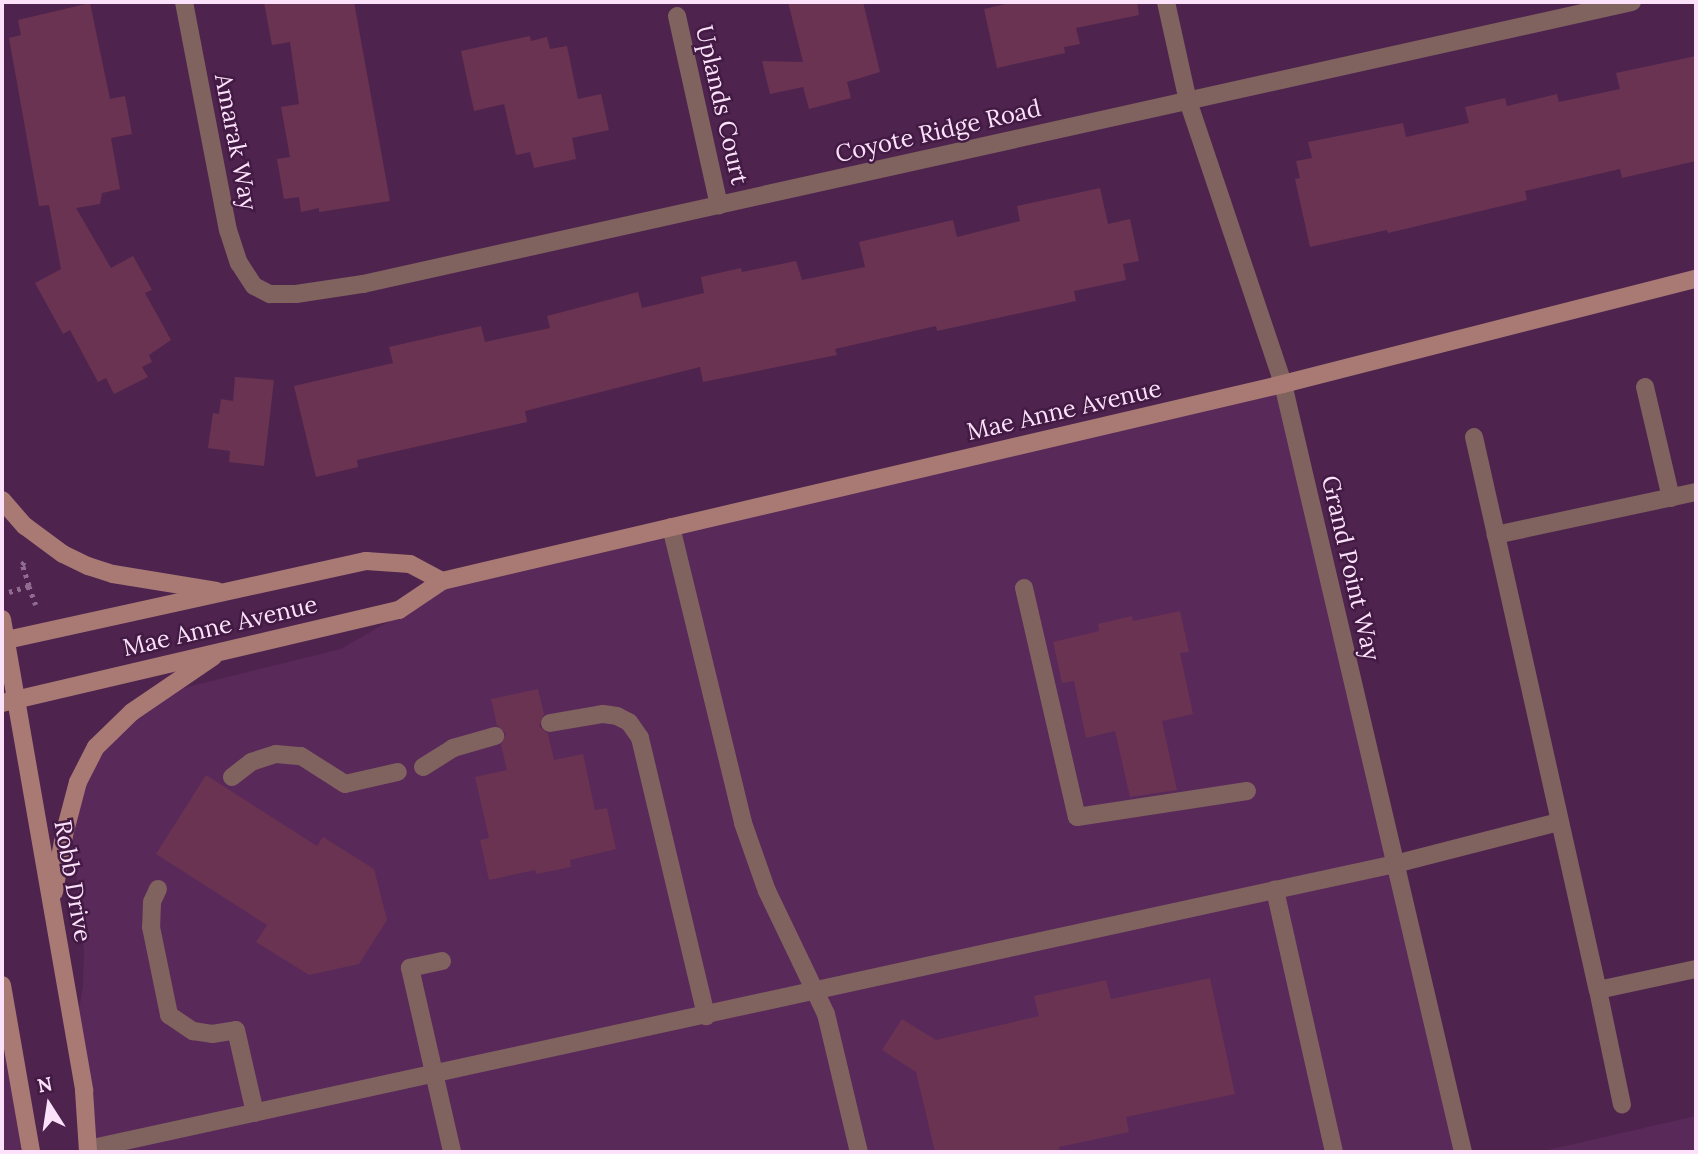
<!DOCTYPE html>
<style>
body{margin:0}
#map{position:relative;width:1698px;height:1154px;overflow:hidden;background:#4e244e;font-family:Lora,serif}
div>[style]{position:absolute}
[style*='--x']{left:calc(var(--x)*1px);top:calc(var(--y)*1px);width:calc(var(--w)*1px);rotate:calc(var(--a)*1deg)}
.built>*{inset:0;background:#59295a}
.building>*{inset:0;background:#6a3352}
.path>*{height:4.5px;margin-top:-2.25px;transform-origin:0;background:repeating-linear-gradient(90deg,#906c90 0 3.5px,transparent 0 8.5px)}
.lane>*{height:18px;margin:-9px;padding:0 9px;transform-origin:9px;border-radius:9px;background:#80625f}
.street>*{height:18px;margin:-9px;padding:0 9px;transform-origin:9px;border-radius:9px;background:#80625f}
.secondary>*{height:18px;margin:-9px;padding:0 9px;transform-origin:9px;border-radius:9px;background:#a97a74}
span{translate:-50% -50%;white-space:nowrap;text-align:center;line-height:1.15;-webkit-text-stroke:5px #421a43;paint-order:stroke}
.street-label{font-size:24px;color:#fbe1fa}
.frame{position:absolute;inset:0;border:4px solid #fbe1fa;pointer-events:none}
.north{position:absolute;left:14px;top:1070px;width:70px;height:70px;-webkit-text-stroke:5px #421a43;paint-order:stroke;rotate:348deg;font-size:19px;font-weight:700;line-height:28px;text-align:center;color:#fbe1fa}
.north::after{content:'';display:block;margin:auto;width:24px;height:32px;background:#fbe1fa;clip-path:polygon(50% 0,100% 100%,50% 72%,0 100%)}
</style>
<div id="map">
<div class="built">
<div style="clip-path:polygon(1282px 389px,1459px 1152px,90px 1152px,75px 1032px,83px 987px,84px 952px,72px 829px,86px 765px,160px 698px,184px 688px,341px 649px,398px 616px,442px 583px)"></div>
<div style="clip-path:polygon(2px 1021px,31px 1152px,2px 1152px)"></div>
<div style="clip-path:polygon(1696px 1116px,1696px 1152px,1539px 1152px)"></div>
</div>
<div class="building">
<div style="clip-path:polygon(264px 2px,354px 2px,390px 201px,319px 212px,319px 208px,301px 212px,299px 197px,284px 199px,277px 159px,290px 157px,281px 107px,299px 104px,290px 42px,272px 45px)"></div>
<div style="clip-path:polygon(788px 2px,863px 2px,880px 72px,847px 82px,851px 98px,809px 109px,803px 87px,770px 94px,762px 61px,803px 62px)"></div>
<div style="clip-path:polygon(1014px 2px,1137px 2px,1139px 15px,1076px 28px,1080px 44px,1064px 47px,1065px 53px,997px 68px,984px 9px)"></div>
<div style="clip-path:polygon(90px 3px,110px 99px,125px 96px,132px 134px,111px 138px,120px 189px,102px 193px,100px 204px,76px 208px,111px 268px,133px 256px,152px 290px,145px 293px,171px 340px,149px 355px,152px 362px,142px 367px,148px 377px,114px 394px,106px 378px,98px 382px,70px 330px,63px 334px,35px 283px,61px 269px,49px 205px,39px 206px,9px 38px,21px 35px,18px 20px)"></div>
<div style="clip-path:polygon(530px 36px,531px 41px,547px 37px,550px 49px,567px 46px,578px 99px,601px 94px,609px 130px,572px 138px,576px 159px,534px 168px,530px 152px,516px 155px,504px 104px,474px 111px,461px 51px)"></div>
<div style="clip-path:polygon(1696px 56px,1696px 161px,1622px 178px,1620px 169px,1525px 191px,1527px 200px,1388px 233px,1387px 230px,1310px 247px,1295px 179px,1300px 178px,1296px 161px,1312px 158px,1308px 142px,1403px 123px,1406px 137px,1469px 123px,1465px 107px,1505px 98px,1507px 106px,1557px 94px,1559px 102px,1620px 89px,1616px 73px)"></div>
<div style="clip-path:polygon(1100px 188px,1108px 224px,1130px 219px,1139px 261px,1123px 264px,1126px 280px,1074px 291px,1076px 301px,937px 331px,936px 326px,835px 349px,837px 355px,703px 382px,700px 367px,525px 411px,527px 422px,357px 460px,358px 467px,316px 477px,294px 386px,393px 363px,389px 347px,481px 326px,485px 342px,550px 328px,547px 316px,638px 292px,642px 308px,704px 293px,701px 277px,741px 268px,742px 272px,796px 261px,802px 280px,865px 267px,859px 242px,953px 220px,957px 237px,1020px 221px,1017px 206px)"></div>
<div style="clip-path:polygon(235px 377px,274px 380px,264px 466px,229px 462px,230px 451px,208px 448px,213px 413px,219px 414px,221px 399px,233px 401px)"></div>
<div style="clip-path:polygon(1180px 611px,1189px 652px,1180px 653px,1193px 714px,1162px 721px,1177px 790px,1130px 797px,1115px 731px,1086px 738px,1074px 681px,1062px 683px,1053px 642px,1099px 631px,1098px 624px,1132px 616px,1133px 621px)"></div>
<div style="clip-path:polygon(538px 689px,544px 714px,539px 726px,548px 734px,554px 760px,583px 754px,595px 810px,607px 808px,616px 849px,570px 860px,571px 867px,536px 874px,535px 870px,489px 880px,480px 840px,489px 838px,475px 777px,507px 770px,501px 745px,506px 734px,497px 725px,491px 699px)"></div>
<div style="clip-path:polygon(206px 775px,317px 846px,323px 837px,374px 869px,387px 920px,359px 964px,309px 975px,256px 942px,267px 925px,156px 854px)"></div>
<div style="clip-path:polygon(1210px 978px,1235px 1094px,1126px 1117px,1129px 1132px,1059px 1147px,1060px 1152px,935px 1152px,916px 1072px,882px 1050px,902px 1019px,936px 1040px,1039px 1016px,1034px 996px,1106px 980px,1111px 999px)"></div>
</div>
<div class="path">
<div style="--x:29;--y:586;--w:20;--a:70"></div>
<div style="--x:9;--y:592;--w:21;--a:-17"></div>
<div style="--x:29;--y:586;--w:22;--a:-108"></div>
<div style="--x:22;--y:565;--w:8;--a:-60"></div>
</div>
<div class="lane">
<div style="--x:1645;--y:387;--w:114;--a:76.8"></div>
<div style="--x:1474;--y:437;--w:100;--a:77.3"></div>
<div style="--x:671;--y:527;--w:305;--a:76.3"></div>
<div style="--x:743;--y:823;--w:72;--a:70.6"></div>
<div style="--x:767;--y:891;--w:136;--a:64.4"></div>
<div style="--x:826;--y:1014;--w:142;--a:76.6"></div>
<div style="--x:1024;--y:588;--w:235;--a:77"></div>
<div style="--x:1077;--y:817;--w:172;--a:-8.7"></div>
<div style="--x:550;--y:723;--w:54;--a:-9.6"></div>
<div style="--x:603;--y:714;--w:14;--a:8"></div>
<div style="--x:617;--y:716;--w:13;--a:27"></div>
<div style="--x:629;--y:722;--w:19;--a:55"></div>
<div style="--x:640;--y:738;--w:286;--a:76.6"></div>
<div style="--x:423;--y:767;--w:36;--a:-32"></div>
<div style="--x:453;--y:748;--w:44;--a:-15.9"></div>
<div style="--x:232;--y:777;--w:24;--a:-38"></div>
<div style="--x:251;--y:762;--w:26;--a:-18"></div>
<div style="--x:276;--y:754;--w:25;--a:5"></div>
<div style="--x:301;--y:756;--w:52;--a:32.5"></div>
<div style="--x:345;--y:784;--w:54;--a:-12.8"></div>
<div style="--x:158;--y:889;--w:14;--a:115"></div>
<div style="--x:152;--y:902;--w:25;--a:92"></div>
<div style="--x:151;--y:927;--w:90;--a:78.4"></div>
<div style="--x:169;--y:1015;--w:29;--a:34"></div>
<div style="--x:193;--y:1031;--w:19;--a:9"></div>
<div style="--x:212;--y:1034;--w:24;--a:-9"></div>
<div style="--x:236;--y:1030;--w:85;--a:77.1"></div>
<div style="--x:442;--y:961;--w:33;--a:168"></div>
<div style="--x:410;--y:968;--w:189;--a:77.1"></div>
<div style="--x:1598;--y:990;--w:117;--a:78.2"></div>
<div style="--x:88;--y:1149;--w:1215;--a:-12.31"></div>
<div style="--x:1334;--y:1152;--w:269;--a:-102.7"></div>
<div style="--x:1275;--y:890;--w:123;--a:-12.2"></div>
</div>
<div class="street">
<div style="--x:184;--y:2;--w:232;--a:79.1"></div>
<div style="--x:228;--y:230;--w:35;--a:72"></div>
<div style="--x:239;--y:263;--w:27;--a:57"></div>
<div style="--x:254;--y:286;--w:18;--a:27"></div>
<div style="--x:270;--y:294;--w:26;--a:0"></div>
<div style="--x:296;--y:294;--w:68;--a:-8.5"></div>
<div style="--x:363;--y:284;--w:1300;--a:-12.53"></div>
<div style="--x:1166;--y:2;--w:101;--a:77.5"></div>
<div style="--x:1188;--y:101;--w:299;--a:71.4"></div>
<div style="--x:1283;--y:384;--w:789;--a:76.81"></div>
<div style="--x:677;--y:16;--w:194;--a:77.5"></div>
<div style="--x:1696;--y:492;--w:205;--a:167.9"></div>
<div style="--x:1496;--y:535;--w:466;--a:77.4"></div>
<div style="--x:1598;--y:990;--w:100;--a:-12.1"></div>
<div style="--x:1395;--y:864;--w:169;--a:-14.4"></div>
</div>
<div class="secondary">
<div style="--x:2;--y:500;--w:35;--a:49"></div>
<div style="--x:25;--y:526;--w:47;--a:36.4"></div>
<div style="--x:63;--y:554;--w:28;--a:26"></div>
<div style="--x:88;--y:566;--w:26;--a:18"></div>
<div style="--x:113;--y:574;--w:105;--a:9.3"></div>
<div style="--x:2;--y:619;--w:479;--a:80.1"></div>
<div style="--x:84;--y:1091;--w:61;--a:86.2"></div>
<div style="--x:2;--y:641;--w:373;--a:-12.4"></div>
<div style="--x:366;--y:561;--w:44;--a:3.9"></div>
<div style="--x:410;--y:564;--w:36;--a:28"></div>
<div style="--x:2;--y:703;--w:408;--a:-13.2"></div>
<div style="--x:399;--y:610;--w:52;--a:-34"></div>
<div style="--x:442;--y:581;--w:864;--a:-13.18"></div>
<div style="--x:1283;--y:384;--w:426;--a:-14.3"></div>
<div style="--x:54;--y:892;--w:58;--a:-80"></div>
<div style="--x:64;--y:835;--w:55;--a:-75.2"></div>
<div style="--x:78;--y:782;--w:39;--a:-63"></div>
<div style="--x:96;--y:747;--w:50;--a:-44.2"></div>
<div style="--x:132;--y:712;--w:98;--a:-34.2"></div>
<div style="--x:2;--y:985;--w:169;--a:80.1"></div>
</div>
<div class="street-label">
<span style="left:722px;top:105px;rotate:77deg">Uplands Court</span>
<span style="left:938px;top:131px;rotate:-13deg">Coyote Ridge Road</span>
<span style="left:236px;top:142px;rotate:79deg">Amarak Way</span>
<span style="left:1064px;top:410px;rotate:-13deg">Mae Anne Avenue</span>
<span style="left:1351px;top:568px;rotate:77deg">Grand Point Way</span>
<span style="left:220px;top:626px;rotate:-13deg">Mae Anne Avenue</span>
<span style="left:73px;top:881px;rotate:80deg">Robb Drive</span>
</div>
<div class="frame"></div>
<div class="north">N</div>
</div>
